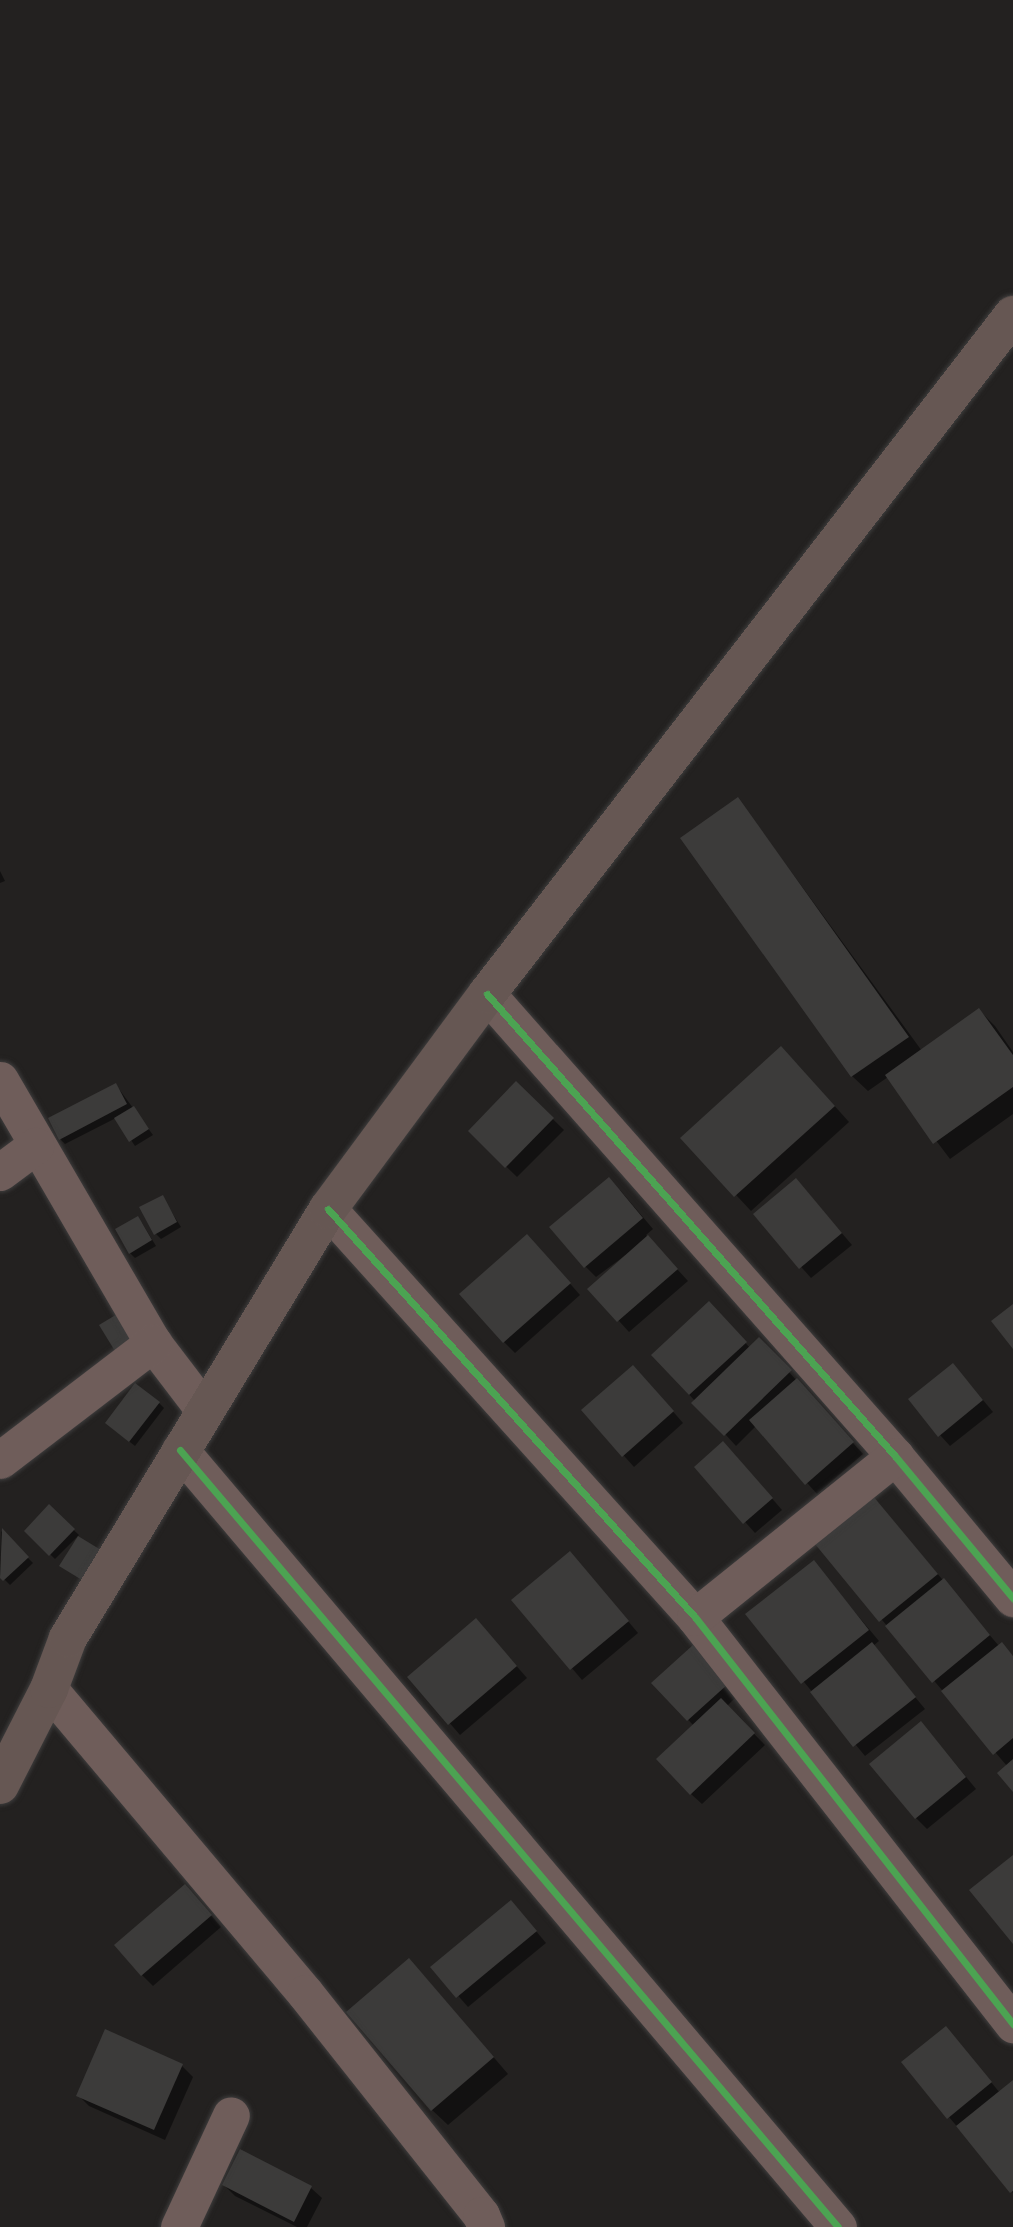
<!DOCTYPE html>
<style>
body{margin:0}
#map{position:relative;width:1013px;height:2227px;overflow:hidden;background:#232120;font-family:Figtree,sans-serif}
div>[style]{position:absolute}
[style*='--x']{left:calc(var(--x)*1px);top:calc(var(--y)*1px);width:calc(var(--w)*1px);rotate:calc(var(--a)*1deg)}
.shadow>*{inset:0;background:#0007}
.building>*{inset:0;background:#3c3b3a}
.roads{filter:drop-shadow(0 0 2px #3e3d3d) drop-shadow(0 0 2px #3e3d3d)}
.minor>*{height:37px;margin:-18.5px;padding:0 18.5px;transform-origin:18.5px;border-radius:18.5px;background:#6f5d5a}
.secondary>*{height:38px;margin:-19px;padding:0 19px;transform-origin:19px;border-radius:19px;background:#665753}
.cycleway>*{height:7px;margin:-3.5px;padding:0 3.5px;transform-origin:3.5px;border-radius:3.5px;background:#4ca352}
span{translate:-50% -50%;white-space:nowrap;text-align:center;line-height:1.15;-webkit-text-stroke:5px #1a1716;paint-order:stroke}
</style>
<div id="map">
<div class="shadow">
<div style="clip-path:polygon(738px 799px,922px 1051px,979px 1010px,995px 1026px,1013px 1052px,1013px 1114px,950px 1159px,888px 1077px,868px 1091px,852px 1076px)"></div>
<div style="clip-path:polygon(0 871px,5px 881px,0 883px)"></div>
<div style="clip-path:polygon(797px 1064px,849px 1122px,751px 1211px,683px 1138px)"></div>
<div style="clip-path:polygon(516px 1083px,564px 1130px,517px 1177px,470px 1131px)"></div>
<div style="clip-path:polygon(116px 1085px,153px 1135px,135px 1146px,116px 1118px,65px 1144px,60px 1139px)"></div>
<div style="clip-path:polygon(620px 1190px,653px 1229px,646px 1235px,688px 1281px,629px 1332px,590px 1289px,646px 1240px,596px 1277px,585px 1266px)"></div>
<div style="clip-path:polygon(806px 1191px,852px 1245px,811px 1278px,755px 1215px)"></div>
<div style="clip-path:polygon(162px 1197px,181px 1227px,161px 1239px,156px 1234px)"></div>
<div style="clip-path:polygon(142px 1223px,156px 1246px,135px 1258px,130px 1253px)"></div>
<div style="clip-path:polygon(538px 1247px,580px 1295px,515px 1353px,504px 1342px)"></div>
<div style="clip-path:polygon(719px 1314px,750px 1348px,759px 1339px,863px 1454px,817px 1494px,756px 1426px,736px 1446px,653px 1355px)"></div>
<div style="clip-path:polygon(963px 1376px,993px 1412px,950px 1446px,940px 1435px)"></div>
<div style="clip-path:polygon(644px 1378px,683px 1423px,634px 1467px,584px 1411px)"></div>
<div style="clip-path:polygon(159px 1403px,164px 1408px,135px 1446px,112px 1428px)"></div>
<div style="clip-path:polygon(734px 1454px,782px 1510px,755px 1533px,696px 1467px)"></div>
<div style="clip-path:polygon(873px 1498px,999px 1646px,1013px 1656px,1013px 1789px,1007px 1766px,817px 1544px)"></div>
<div style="clip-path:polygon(49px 1507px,79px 1535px,55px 1559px,26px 1531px)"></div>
<div style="clip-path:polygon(1px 1531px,33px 1563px,10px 1585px,0 1575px)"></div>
<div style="clip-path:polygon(813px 1562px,879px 1641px,873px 1646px,925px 1709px,865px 1756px,748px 1614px)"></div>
<div style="clip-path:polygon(580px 1564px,638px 1633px,582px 1680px,514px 1600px)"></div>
<div style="clip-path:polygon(486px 1631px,527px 1678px,460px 1735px,410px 1677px)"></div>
<div style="clip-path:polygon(693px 1647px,737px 1696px,727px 1706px,765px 1745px,702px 1804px,691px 1794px,694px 1726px,654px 1683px)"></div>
<div style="clip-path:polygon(931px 1734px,976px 1789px,927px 1829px,916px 1818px)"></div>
<div style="clip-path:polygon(196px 1897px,221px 1927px,153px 1986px,142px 1975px)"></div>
<div style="clip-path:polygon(521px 1913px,546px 1943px,468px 2007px,433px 1967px)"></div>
<div style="clip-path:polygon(424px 1976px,508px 2074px,448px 2125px,432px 2110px)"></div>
<div style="clip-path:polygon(106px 2032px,182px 2066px,193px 2077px,165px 2140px,89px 2106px,78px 2095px)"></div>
<div style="clip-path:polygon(956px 2039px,1000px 2093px,1013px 2082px,1013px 2193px,949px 2117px)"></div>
<div style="clip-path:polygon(224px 2185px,311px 2188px,322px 2198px,307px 2227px,297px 2227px,235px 2196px)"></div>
</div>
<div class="building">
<div style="clip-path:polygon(738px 797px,909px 1037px,851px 1077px,680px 838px)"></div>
<div style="clip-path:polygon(979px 1008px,1013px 1055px,1013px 1087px,933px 1144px,885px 1075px)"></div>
<div style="clip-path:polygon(781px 1046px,835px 1106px,734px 1197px,680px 1138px)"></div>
<div style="clip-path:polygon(516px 1081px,554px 1118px,505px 1168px,468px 1131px)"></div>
<div style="clip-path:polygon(116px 1083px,127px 1104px,59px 1140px,48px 1118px)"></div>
<div style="clip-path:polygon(134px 1106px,149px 1129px,129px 1142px,114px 1118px)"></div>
<div style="clip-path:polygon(609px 1177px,643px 1218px,584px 1268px,549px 1227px)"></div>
<div style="clip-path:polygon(796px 1178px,842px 1233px,799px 1269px,753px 1214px)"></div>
<div style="clip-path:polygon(163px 1195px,177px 1222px,154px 1235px,139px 1207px)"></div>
<div style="clip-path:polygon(138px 1216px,152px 1240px,129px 1254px,115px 1229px)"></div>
<div style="clip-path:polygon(527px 1234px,571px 1283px,503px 1343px,459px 1294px)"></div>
<div style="clip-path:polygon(648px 1235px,678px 1269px,617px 1322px,587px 1289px)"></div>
<div style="clip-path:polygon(709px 1301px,747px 1342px,689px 1395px,651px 1355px)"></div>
<div style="clip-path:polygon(1013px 1304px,1013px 1349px,991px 1321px)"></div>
<div style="clip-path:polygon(124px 1310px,143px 1342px,118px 1356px,99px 1325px)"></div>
<div style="clip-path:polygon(759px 1337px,792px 1370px,724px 1436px,691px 1403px)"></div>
<div style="clip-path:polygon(953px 1363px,983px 1400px,938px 1437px,908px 1399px)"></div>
<div style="clip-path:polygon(633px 1365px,674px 1411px,622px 1457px,581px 1410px)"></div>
<div style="clip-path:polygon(797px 1378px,854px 1442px,805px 1485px,749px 1420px)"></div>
<div style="clip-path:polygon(135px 1383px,160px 1402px,129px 1442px,105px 1423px)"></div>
<div style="clip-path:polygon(723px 1441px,773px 1498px,743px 1524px,694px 1467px)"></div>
<div style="clip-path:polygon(873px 1496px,938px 1574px,879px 1622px,815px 1544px)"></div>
<div style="clip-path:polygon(49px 1504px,75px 1529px,49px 1556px,24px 1531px)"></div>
<div style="clip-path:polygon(2px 1528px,29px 1557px,3px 1581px,0 1578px)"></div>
<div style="clip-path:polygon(78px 1536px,101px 1550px,82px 1580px,59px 1566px)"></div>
<div style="clip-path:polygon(570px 1551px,629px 1621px,570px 1670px,511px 1600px)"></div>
<div style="clip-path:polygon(814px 1560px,869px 1630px,801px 1684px,745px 1614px)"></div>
<div style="clip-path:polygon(944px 1578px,990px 1635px,932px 1683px,885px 1626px)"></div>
<div style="clip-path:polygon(476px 1618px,517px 1666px,448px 1725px,407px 1677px)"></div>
<div style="clip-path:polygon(872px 1642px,916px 1697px,853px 1747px,810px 1692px)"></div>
<div style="clip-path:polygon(1002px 1642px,1013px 1656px,1013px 1738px,993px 1755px,941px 1691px)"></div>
<div style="clip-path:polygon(693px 1645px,728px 1684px,687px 1721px,651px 1683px)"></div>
<div style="clip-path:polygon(721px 1698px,755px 1733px,690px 1795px,656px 1759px)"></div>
<div style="clip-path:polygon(921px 1721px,966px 1777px,915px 1819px,869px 1764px)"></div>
<div style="clip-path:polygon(1013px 1759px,1013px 1792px,997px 1773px)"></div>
<div style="clip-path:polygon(1013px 1855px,1013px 1944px,969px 1890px)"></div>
<div style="clip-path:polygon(185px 1884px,212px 1915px,141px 1976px,114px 1945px)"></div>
<div style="clip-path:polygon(511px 1900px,537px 1931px,456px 1998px,430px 1967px)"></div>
<div style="clip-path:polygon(409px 1958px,494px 2057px,431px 2111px,346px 2012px)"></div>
<div style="clip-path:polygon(946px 2026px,992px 2082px,947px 2119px,901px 2062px)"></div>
<div style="clip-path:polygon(105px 2029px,183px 2064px,154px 2130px,76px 2096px)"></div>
<div style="clip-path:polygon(1013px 2080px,1013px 2191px,1010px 2193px,956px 2126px)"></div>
<div style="clip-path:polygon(240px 2149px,312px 2186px,294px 2222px,222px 2185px)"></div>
</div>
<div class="roads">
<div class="minor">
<div style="--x:487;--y:994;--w:616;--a:48.55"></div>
<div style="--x:895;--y:1456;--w:185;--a:50.3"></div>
<div style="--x:0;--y:1080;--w:304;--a:59.8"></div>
<div style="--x:153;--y:1343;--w:84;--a:52.7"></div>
<div style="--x:0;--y:1172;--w:44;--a:-36.6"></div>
<div style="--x:328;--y:1209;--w:549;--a:48.03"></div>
<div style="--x:695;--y:1617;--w:517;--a:52"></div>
<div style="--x:180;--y:1450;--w:1018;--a:49.74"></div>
<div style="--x:0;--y:1460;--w:193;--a:-37.4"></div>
<div style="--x:695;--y:1617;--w:257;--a:-38.8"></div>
<div style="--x:49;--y:1689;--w:397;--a:49.9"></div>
<div style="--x:305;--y:1993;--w:283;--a:51.6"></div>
<div style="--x:481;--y:2215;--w:13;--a:67"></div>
<div style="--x:179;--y:2227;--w:123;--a:-65.1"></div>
</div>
<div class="secondary">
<div style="--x:0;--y:1785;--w:108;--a:-63"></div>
<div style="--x:49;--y:1689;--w:54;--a:-69.6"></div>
<div style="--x:68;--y:1638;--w:502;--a:-58.78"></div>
<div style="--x:328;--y:1209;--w:267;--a:-53.5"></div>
<div style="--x:487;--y:994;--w:859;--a:-52.24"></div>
</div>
</div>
<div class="cycleway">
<div style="--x:487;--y:994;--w:616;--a:48.55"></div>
<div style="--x:895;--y:1456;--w:185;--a:50.3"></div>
<div style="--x:328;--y:1209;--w:549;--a:48.03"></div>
<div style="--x:695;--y:1617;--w:517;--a:52"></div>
<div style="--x:180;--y:1450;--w:1018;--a:49.74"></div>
</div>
</div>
